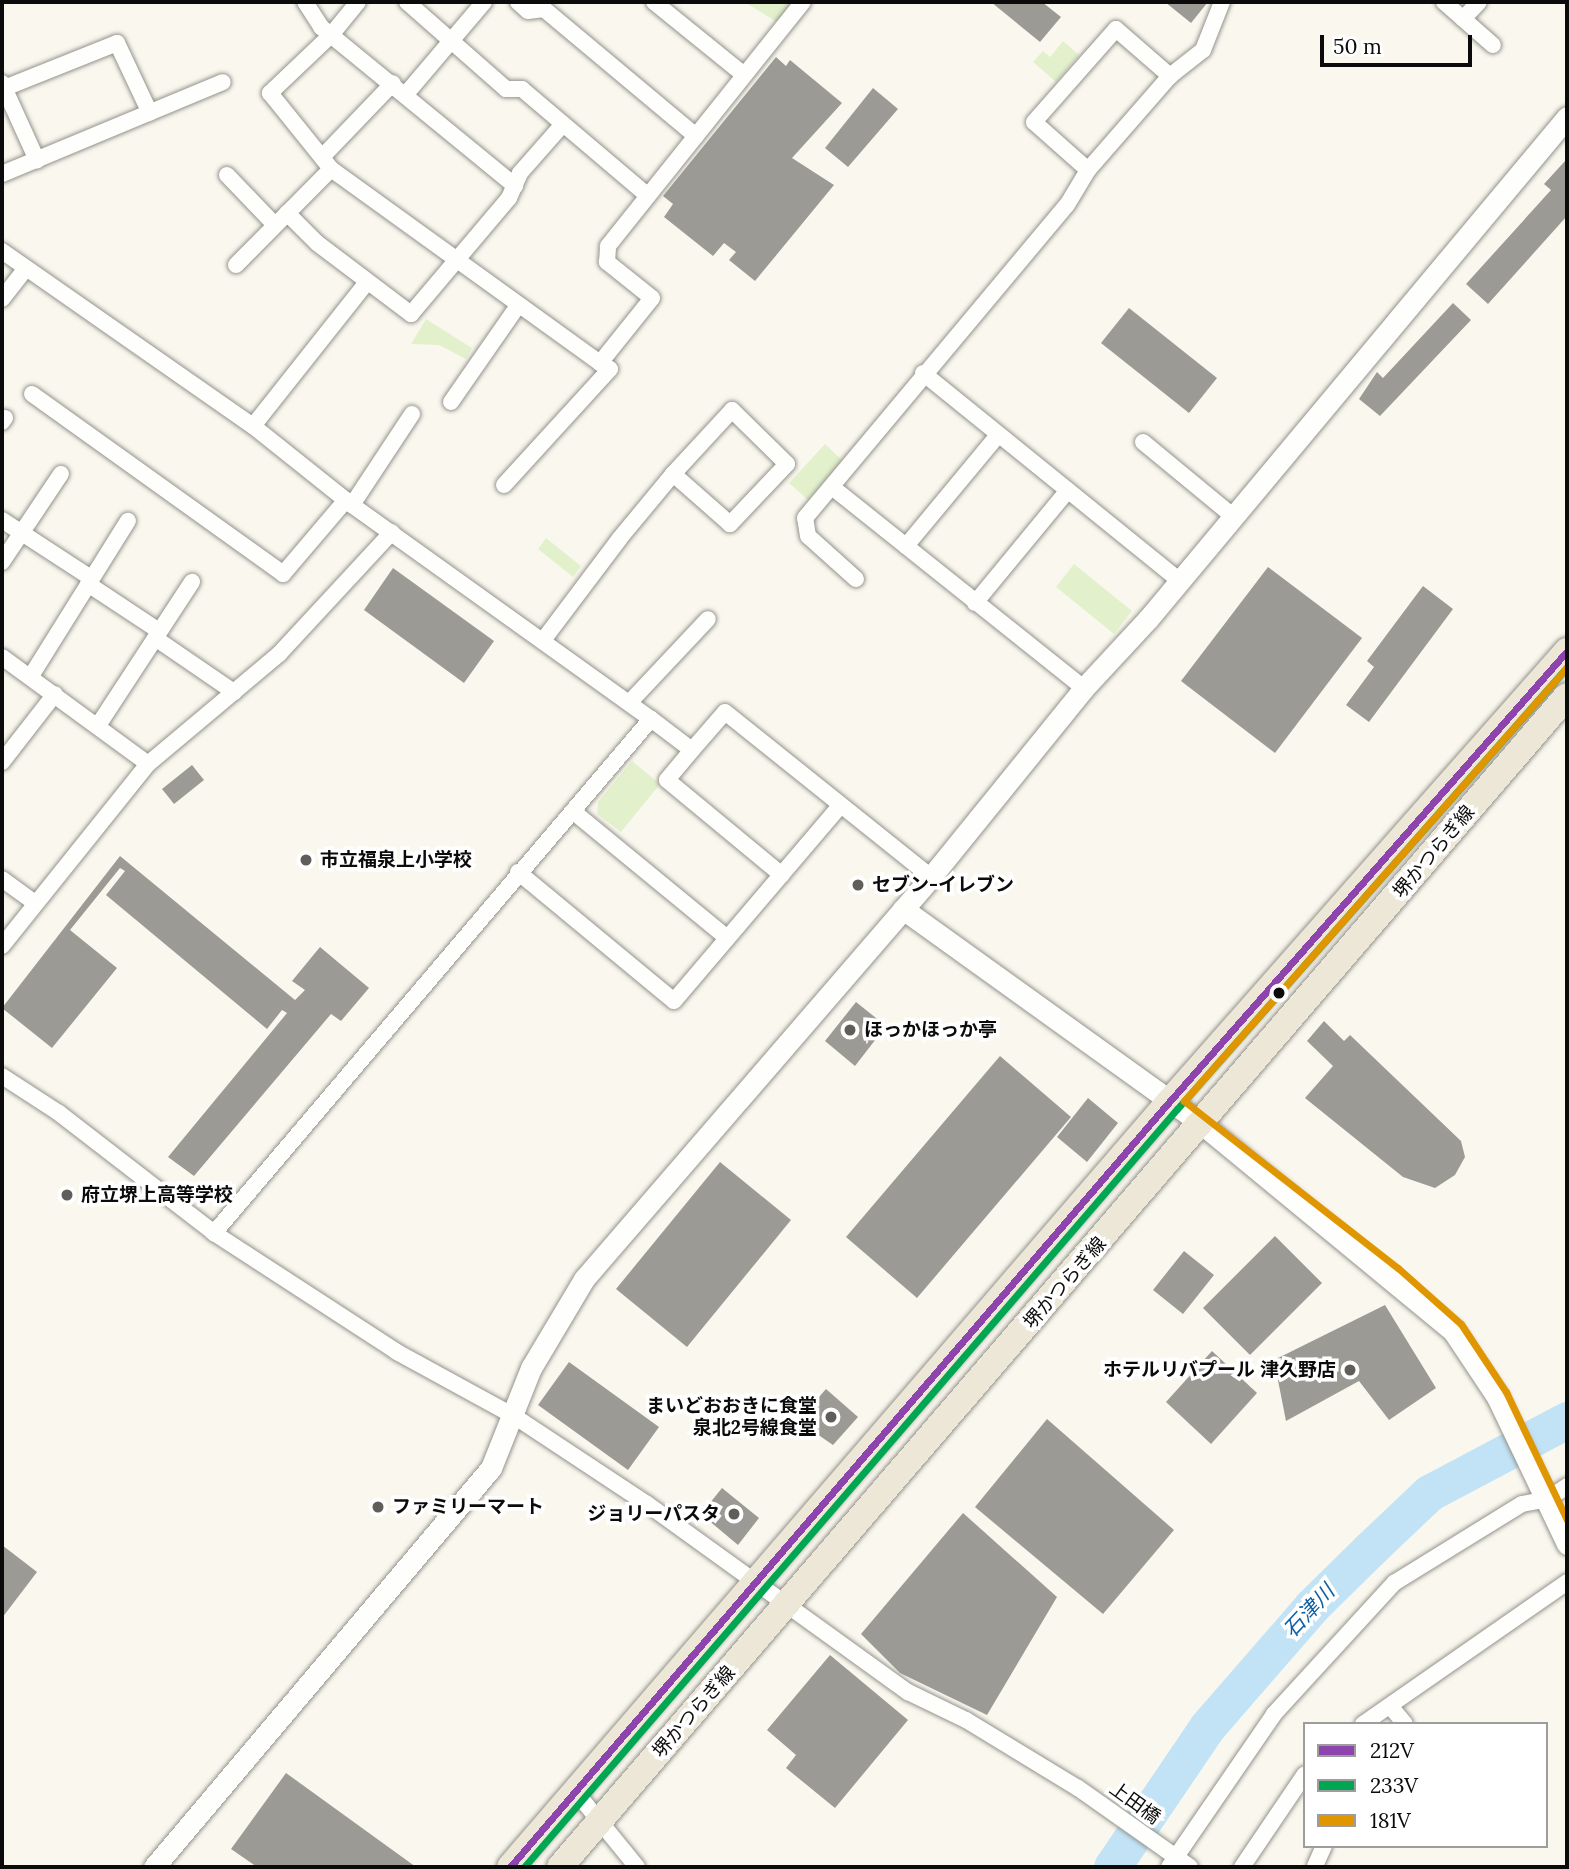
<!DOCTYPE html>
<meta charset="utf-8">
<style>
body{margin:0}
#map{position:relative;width:1569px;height:1869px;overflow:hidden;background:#faf8ee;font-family:Lora,"Noto Sans JP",serif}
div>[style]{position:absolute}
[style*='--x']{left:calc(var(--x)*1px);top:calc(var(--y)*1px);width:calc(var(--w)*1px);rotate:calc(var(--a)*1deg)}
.green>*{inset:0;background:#e2f1cc}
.river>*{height:37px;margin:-18.5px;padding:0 18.5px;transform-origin:18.5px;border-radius:18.5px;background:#c2e3f6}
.building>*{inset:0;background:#9c9a94}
.roads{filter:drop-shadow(0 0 2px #93928d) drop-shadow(0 0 2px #93928d)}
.minor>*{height:16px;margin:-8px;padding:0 8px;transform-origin:8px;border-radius:8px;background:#fefefc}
.tertiary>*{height:21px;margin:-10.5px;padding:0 10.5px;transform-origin:10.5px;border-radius:10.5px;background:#fefefc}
.primary>*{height:26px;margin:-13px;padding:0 13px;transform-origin:13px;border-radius:13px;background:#ece7d6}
.bus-1>*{height:7px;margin:-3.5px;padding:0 3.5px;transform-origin:3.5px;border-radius:3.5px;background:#8e44ad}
.bus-2>*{height:7px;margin:-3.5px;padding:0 3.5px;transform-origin:3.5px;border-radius:3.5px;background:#00a651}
.bus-3>*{height:7px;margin:-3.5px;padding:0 3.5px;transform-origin:3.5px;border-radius:3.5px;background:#df9601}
.dots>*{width:19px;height:19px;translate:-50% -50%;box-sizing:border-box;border:4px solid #fff;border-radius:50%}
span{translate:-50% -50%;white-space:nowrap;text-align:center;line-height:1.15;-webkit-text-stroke:7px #fff;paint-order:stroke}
.street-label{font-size:19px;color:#0b0b0b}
.poi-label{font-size:19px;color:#0b0b0b;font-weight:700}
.left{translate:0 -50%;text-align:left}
.right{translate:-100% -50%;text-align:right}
.water-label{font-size:21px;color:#0e5fa4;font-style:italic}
.frame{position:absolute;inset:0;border:4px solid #0b0b0b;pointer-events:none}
.legend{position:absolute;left:1303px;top:1722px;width:245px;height:126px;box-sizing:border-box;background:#fff;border:2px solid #9d9d9d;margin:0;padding:9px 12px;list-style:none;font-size:21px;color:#0b0b0b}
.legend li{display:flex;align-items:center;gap:14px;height:35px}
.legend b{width:35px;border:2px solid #9d9d9d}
.scale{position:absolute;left:1320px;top:35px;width:152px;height:32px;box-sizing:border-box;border:4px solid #0b0b0b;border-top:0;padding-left:9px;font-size:21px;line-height:24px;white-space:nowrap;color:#0b0b0b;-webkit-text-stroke:5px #fff;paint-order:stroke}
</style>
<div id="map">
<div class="green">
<div style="clip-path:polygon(744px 2px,793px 2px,777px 22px)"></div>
<div style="clip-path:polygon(1063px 41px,1079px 55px,1056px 82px,1033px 62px,1043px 51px,1050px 57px)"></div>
<div style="clip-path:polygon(426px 319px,472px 348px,466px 359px,439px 345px,411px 344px)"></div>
<div style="clip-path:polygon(825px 444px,843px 461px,808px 500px,789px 483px)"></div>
<div style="clip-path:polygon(546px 538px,581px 566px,573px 577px,538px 549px)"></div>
<div style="clip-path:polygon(1074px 564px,1132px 611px,1114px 634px,1056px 587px)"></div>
<div style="clip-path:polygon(632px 761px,660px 784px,621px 832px,597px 814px,598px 802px)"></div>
</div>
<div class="river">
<div style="--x:1112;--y:1867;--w:169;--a:-55.8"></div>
<div style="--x:1207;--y:1727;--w:160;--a:-49"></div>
<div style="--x:1312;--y:1606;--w:81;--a:-44.5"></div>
<div style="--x:1370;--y:1549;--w:81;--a:-43.5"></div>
<div style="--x:1429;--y:1493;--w:156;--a:-27.9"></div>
</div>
<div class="building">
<div style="clip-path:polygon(991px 2px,1042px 2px,1061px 17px,1040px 42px)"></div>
<div style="clip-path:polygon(1165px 2px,1208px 2px,1191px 23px)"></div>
<div style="clip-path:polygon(776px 57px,786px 66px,790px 60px,842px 103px,792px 158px,834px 185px,755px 281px,729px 260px,736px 252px,724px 243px,713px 256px,664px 217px,673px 204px,663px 196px)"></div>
<div style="clip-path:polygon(873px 88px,898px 109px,848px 167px,825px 148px)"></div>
<div style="clip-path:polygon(1565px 161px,1567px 216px,1488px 304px,1466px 284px,1551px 190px,1544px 184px)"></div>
<div style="clip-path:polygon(1453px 303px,1471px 320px,1380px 416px,1359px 399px,1377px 372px,1383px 378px)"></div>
<div style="clip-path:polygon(1129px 308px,1217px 378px,1189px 413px,1101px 343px)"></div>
<div style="clip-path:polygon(1268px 567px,1362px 638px,1275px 753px,1181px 681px)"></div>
<div style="clip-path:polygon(393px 568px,494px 641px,464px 683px,364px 610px)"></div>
<div style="clip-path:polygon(1423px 586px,1453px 609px,1369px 722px,1346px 705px,1374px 667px,1367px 661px)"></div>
<div style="clip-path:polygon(192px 765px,204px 780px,174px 804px,162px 789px)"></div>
<div style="clip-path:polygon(120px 856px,295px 1000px,305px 990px,292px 981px,320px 947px,369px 988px,341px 1021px,331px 1014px,194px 1176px,168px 1157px,287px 1013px,282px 1010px,267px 1029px,106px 895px,125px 871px,120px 868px,70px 930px,117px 968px,52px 1048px,2px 1008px)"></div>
<div style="clip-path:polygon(856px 1002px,886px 1026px,855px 1066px,825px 1041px)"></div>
<div style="clip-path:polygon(1324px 1021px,1344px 1041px,1350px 1035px,1461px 1141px,1465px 1157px,1455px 1175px,1435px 1188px,1403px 1177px,1305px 1098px,1333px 1066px,1307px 1041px)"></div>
<div style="clip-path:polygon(1000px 1056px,1071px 1117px,917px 1298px,846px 1237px)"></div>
<div style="clip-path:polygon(1088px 1098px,1118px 1123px,1087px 1162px,1057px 1137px)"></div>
<div style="clip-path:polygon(720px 1162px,791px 1220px,687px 1347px,616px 1289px)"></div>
<div style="clip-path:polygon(1275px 1236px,1322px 1283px,1250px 1355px,1203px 1308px)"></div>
<div style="clip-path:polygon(1184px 1251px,1214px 1275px,1183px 1314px,1153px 1290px)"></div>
<div style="clip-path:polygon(1385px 1305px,1436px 1388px,1389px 1420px,1359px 1381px,1286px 1421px,1274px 1360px)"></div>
<div style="clip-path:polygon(1212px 1351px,1257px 1393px,1211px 1444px,1166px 1402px)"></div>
<div style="clip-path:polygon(569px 1362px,659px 1427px,628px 1470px,538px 1405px)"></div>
<div style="clip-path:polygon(826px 1389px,858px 1417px,833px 1445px,798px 1421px)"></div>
<div style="clip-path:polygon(1047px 1419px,1174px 1530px,1103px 1614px,975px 1507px)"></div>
<div style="clip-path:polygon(722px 1488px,759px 1518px,738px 1545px,701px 1514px)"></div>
<div style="clip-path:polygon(963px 1513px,1057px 1597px,987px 1715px,900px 1673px,861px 1634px)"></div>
<div style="clip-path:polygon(2px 1545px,37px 1572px,2px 1618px)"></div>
<div style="clip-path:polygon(830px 1655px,908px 1720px,835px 1808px,786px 1768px,796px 1755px,767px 1730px)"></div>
<div style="clip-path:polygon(286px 1773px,416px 1867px,257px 1867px,231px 1849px)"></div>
</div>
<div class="roads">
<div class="minor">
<div style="--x:305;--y:2;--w:30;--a:57"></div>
<div style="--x:321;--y:27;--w:251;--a:39.3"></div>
<div style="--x:358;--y:2;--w:41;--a:129.1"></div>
<div style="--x:332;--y:34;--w:86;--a:136.4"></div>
<div style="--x:270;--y:93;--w:97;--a:51.2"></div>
<div style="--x:331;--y:169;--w:332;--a:35.8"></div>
<div style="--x:407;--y:2;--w:132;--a:41.3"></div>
<div style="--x:506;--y:89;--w:16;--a:0"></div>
<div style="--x:522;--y:89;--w:164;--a:40.3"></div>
<div style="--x:518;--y:2;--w:13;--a:42"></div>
<div style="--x:528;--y:11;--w:16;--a:-7"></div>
<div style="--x:544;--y:9;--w:198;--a:39.9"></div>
<div style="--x:654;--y:2;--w:116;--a:39"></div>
<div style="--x:1444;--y:2;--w:65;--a:41.3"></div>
<div style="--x:1463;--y:19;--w:23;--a:-47"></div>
<div style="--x:2;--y:83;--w:85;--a:65.6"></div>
<div style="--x:2;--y:89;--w:124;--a:-21.8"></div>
<div style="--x:117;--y:43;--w:77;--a:64.8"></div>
<div style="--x:406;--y:94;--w:121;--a:-49.7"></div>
<div style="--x:325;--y:154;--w:98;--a:-46.2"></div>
<div style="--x:1088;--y:170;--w:72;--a:-138.4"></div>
<div style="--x:1034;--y:122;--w:124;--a:-48.6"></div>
<div style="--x:1116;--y:29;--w:72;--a:41"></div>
<div style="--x:2;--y:174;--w:239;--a:-22.6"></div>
<div style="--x:227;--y:175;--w:69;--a:46.2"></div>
<div style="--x:287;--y:213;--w:42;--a:45"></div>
<div style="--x:317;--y:243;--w:118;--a:37.1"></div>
<div style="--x:411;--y:314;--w:152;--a:-49.8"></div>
<div style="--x:509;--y:198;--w:27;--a:-66"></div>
<div style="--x:520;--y:173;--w:65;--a:-48.7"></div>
<div style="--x:2;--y:251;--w:306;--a:34.9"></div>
<div style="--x:253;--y:426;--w:127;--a:38.6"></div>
<div style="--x:352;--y:505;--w:368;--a:35.6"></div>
<div style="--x:651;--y:719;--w:675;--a:130.37"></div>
<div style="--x:236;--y:265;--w:135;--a:-45.3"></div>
<div style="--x:2;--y:299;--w:39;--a:-52"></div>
<div style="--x:923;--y:373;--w:331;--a:39"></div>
<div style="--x:32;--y:394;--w:309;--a:35.6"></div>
<div style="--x:283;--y:574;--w:97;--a:-49.6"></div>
<div style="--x:451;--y:402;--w:116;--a:-55.2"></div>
<div style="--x:2;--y:422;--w:5;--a:-53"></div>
<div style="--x:253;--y:426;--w:184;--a:-51.6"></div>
<div style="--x:1143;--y:442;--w:118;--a:39.5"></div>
<div style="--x:504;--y:485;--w:157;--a:-47.6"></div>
<div style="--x:610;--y:369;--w:12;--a:-149"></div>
<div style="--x:600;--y:363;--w:83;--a:-51.3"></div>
<div style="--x:652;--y:298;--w:58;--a:-141.3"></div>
<div style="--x:607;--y:262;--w:16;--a:-86"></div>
<div style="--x:608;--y:246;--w:312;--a:-51.4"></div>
<div style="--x:832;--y:487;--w:322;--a:38.6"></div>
<div style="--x:352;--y:505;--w:109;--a:-56.6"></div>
<div style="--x:2;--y:520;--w:106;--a:33.1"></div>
<div style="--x:906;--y:546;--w:144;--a:-50.3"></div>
<div style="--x:2;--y:562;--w:106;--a:-56.2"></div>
<div style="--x:856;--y:579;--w:64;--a:-138.1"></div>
<div style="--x:808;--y:536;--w:18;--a:-99"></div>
<div style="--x:805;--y:518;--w:408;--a:-50.1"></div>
<div style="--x:1067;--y:205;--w:41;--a:-59"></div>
<div style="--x:1088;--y:170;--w:125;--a:-48.9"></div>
<div style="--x:1170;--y:76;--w:42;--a:-38.2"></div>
<div style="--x:1203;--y:50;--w:52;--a:-68.4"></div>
<div style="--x:88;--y:584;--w:85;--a:33.5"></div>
<div style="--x:975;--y:603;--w:146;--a:-50.5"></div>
<div style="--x:155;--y:638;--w:96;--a:34.4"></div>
<div style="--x:544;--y:639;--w:126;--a:-53"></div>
<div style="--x:620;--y:538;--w:83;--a:-50.4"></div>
<div style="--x:673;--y:474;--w:87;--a:-47.3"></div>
<div style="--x:732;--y:410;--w:77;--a:44.5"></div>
<div style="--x:787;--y:464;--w:83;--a:133.5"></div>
<div style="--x:730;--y:524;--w:76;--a:-138.7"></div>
<div style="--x:2;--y:657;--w:181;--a:36.2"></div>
<div style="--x:31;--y:676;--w:183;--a:-58"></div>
<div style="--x:629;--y:703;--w:115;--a:-46.8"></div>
<div style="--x:651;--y:719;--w:51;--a:37.1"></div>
<div style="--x:692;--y:750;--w:50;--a:-49"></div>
<div style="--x:725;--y:712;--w:264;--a:38.7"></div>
<div style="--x:99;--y:724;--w:170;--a:-56.8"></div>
<div style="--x:692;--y:750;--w:39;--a:130"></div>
<div style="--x:667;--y:780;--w:149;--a:39.6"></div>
<div style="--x:2;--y:762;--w:86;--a:-52.1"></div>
<div style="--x:575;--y:813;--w:197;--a:39.4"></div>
<div style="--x:518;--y:872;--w:202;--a:39.6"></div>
<div style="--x:674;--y:1001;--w:257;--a:-49.6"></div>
<div style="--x:2;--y:879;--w:41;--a:36"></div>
<div style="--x:2;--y:946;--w:233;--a:-51.3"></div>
<div style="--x:148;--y:764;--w:171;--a:-40"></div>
<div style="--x:279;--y:654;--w:166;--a:-47.2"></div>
<div style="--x:2;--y:1076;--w:68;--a:33"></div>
<div style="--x:59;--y:1113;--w:196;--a:37.7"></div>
<div style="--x:214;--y:1233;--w:218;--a:33"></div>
<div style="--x:397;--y:1352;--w:133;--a:28.7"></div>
<div style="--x:514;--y:1416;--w:159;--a:33.5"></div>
<div style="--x:647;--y:1504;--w:322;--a:35.8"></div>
<div style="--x:908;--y:1692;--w:64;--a:25.8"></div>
<div style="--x:966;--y:1720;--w:131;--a:31.3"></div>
<div style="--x:1078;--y:1788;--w:137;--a:35.2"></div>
<div style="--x:1390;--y:1706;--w:23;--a:50"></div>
<div style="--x:1363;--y:1724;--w:249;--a:-34.8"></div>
<div style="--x:575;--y:1791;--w:98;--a:50.8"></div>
<div style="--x:1315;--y:1866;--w:22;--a:-66"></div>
<div style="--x:1169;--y:1867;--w:186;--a:-55.5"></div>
<div style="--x:1274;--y:1714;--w:178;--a:-47.5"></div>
<div style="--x:1394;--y:1583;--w:150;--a:-31.7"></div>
<div style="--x:1522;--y:1504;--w:26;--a:-11"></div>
<div style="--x:1548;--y:1499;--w:23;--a:-34"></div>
<div style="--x:1242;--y:1867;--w:112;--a:-55.9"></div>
</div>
<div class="tertiary">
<div style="--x:903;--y:909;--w:368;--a:35.7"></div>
<div style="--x:1202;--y:1124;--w:325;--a:39.5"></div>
<div style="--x:1453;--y:1331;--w:79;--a:56.3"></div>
<div style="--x:1497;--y:1397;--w:163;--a:64.5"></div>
<div style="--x:154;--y:1867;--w:522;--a:-49.82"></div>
<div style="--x:491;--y:1468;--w:108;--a:-68.2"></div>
<div style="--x:531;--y:1368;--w:104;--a:-59.2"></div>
<div style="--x:584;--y:1279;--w:531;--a:-49.2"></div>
<div style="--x:931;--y:877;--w:243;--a:-51"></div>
<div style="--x:1084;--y:688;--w:94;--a:-47.2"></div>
<div style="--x:1148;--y:619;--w:654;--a:-50.15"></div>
</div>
<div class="primary">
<div style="--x:510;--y:1867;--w:1010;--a:-49.26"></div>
<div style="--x:1169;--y:1102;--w:602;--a:-48.57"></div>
<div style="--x:560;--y:1867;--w:1544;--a:-49.31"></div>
</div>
</div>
<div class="bus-1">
<div style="--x:510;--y:1867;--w:1010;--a:-49.26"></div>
<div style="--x:1169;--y:1102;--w:602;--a:-48.57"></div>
</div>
<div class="bus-2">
<div style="--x:524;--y:1867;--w:1000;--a:-49.26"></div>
<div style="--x:1177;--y:1109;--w:589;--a:-48.58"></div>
</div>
<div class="bus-3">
<div style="--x:1567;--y:667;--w:579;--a:131.43"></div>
<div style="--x:1184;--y:1101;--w:271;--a:38"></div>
<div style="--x:1398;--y:1268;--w:84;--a:41.6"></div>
<div style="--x:1461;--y:1324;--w:82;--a:56.5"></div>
<div style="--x:1506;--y:1392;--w:142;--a:64.5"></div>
</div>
<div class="dots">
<div style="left:306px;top:860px;background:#5f5e5a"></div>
<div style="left:858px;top:885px;background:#5f5e5a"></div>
<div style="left:1279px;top:993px;background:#0b0b0b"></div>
<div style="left:850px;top:1030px;background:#5f5e5a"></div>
<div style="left:67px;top:1195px;background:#5f5e5a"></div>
<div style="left:1350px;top:1370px;background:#5f5e5a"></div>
<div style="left:831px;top:1417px;background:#5f5e5a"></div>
<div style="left:378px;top:1507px;background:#5f5e5a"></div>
<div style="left:734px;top:1514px;background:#5f5e5a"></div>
</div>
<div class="street-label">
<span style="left:1434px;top:852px;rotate:-50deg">堺かつらぎ線</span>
<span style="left:1065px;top:1283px;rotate:-49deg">堺かつらぎ線</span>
<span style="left:694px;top:1712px;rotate:-49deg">堺かつらぎ線</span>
<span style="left:1135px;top:1803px;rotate:36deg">上田橋</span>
</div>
<div class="poi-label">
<span class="left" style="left:320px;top:860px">市立福泉上小学校</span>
<span class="left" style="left:872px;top:885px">セブン-イレブン</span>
<span class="left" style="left:864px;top:1030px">ほっかほっか亭</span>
<span class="left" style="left:81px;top:1195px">府立堺上高等学校</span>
<span class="right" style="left:1336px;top:1370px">ホテルリバプール 津久野店</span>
<span class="right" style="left:817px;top:1417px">まいどおおきに食堂<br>泉北2号線食堂</span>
<span class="left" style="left:392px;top:1507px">ファミリーマート</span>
<span class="right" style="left:720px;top:1514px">ジョリーパスタ</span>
</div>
<div class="water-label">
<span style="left:1309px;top:1611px;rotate:-47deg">石津川</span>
</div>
<div class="frame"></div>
<ul class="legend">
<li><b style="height:9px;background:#8e44ad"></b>212V</li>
<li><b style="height:9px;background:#00a651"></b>233V</li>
<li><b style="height:9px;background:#df9601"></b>181V</li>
</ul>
<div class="scale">50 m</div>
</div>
